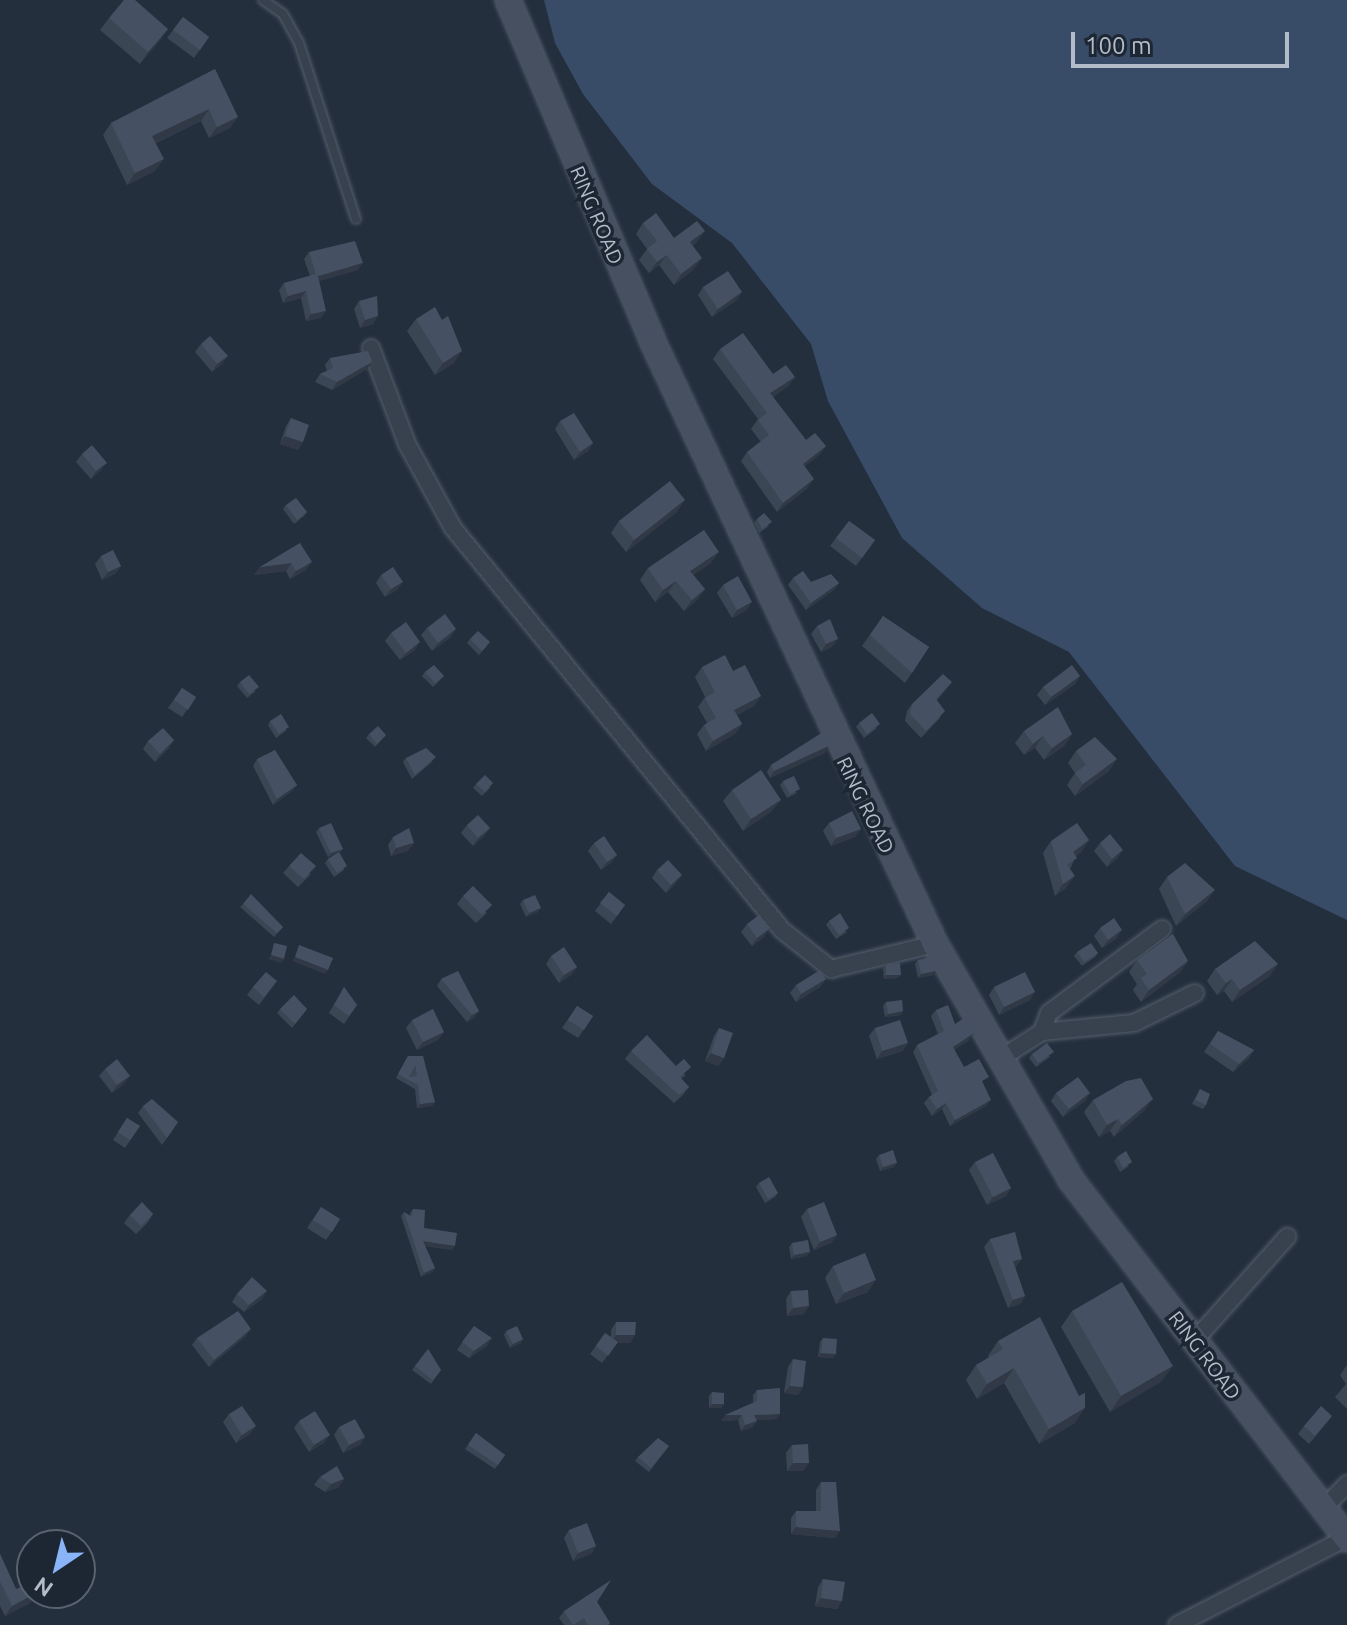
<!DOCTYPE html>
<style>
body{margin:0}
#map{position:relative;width:1347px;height:1625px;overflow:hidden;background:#242f3e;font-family:Ubuntu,sans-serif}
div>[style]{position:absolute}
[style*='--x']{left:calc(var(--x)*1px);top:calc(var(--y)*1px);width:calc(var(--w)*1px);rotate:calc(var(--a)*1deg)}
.water>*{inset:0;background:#394c67}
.roads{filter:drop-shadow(0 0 2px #565f6c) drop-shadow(0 0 2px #565f6c)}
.lane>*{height:8px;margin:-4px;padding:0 4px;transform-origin:4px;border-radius:4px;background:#38414e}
.street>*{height:16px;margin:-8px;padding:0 8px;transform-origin:8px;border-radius:8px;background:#38414e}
.secondary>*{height:24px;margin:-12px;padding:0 12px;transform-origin:12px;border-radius:12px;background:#465061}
.wall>*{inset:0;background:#3b4654}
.shaded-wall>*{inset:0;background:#303945}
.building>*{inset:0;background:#455162}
span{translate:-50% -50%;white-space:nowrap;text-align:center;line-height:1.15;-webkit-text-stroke:7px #1d2633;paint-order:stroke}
.street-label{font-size:20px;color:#b4bcc9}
.north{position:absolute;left:16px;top:1529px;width:80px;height:80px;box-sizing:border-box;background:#1d2633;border:2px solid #59626f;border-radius:50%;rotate:215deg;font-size:22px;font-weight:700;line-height:32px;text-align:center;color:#b4bcc9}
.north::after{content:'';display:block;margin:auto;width:28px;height:36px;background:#8ab4f8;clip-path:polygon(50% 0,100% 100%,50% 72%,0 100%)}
.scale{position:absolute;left:1071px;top:32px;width:218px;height:36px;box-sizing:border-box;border:4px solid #b4bcc9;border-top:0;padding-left:10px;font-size:24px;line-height:28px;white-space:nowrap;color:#b4bcc9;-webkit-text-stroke:6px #1d2633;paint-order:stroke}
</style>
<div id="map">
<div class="water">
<div style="clip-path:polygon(544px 0,1347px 0,1347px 920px,1235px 866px,1069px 652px,982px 608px,902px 538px,828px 401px,811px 344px,732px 243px,652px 184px,583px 94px,555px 43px)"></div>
</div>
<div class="roads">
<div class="lane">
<div style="--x:263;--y:0;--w:24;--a:35"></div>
<div style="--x:283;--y:14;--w:33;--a:61"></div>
<div style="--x:299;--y:43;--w:185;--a:72.1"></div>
</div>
<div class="street">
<div style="--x:371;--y:348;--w:103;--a:69.4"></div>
<div style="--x:407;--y:444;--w:96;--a:61.3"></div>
<div style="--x:453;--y:528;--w:519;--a:50.7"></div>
<div style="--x:782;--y:930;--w:63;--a:38.5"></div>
<div style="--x:831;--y:969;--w:107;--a:-13.5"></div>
<div style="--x:1042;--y:1032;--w:20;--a:-70"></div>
<div style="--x:1049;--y:1013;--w:141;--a:-36.6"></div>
<div style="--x:998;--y:1060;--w:52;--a:-32.5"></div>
<div style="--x:1042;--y:1032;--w:92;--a:-5.6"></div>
<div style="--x:1134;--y:1023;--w:68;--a:-26.2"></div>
<div style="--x:1194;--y:1341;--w:140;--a:-48.2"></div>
<div style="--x:1323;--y:1509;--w:35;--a:-46"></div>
<div style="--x:1177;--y:1625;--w:190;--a:-27.2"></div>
</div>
<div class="secondary">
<div style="--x:508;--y:0;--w:369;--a:67"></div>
<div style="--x:652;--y:340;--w:667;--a:64.89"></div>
<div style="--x:935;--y:944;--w:272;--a:60"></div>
<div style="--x:1071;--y:1180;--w:453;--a:52.4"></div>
</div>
</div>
<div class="wall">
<div style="clip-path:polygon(183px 17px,209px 37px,194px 58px,167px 38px)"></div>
<div style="clip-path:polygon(109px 18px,168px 29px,140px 64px,100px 30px)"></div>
<div style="clip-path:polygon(215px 69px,230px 128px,209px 138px,201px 121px,156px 143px,155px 171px,127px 185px,103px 135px,111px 123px)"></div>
<div style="clip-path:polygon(643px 223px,674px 238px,697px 242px,692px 246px,694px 269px,674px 285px,659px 265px,649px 273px,639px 260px,647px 249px,636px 234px)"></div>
<div style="clip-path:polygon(309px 252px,358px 270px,319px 281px,321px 318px,306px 321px,301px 298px,283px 303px,279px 290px,284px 283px,310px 276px,304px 259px)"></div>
<div style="clip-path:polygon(703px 287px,737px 300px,712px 317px,698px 295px)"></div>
<div style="clip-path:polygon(359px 301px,373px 324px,360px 328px,354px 309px)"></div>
<div style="clip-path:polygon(416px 319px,442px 320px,454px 363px,435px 375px,407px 331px)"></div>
<div style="clip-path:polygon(201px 344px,222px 364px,212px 372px,195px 352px)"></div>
<div style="clip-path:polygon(720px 349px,773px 374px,795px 377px,788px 386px,773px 397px,806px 440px,826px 446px,819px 455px,805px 466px,808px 488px,777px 512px,741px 461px,747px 452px,761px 442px,751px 429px,758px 419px,713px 359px)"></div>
<div style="clip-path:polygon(330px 358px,372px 362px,367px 369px,332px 390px,315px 382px,320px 374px,327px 371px,325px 365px)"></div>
<div style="clip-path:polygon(291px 418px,303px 442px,298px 450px,280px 444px,286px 426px)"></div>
<div style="clip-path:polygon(560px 421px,593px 443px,588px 451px,574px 460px,555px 429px)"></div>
<div style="clip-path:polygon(82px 454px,101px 470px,91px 479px,76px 462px)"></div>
<div style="clip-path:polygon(286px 505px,307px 512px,304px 516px,294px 524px,283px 509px)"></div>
<div style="clip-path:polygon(677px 512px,626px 552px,611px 533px,619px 521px)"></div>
<div style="clip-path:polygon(757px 519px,769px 526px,759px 533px,754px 523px)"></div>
<div style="clip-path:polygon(849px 521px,875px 540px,856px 566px,830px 546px)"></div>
<div style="clip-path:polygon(300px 543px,306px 570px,290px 579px,286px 571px,254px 575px,260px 567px)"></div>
<div style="clip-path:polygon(101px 556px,121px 566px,115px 574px,102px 580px,95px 564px)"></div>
<div style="clip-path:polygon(711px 563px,693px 575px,705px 589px,697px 600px,684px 611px,668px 592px,655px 602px,640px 580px,648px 568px)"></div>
<div style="clip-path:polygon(381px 575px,397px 590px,385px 597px,376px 583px)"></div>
<div style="clip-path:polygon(793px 578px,811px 582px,839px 583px,834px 590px,806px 610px,788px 585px)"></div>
<div style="clip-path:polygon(723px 585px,747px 610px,732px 618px,717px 593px)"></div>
<div style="clip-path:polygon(883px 616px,929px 647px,905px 683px,862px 646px)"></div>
<div style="clip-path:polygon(817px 626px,832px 647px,821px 652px,811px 634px)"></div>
<div style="clip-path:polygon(427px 628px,451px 637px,432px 651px,421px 635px)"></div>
<div style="clip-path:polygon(391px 633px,415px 650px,400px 660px,385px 641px)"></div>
<div style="clip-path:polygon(470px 639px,487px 646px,479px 655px,467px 643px)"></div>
<div style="clip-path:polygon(702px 667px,733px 671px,761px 696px,754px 706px,737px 715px,742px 724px,735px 734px,706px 751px,697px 734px,704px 725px,707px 723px,698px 707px,705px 697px,695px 677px)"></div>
<div style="clip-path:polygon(425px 672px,444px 676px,433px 687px,422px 676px)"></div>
<div style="clip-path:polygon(1080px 676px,1075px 684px,1045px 705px,1037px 695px,1043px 687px)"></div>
<div style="clip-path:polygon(240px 682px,256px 691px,247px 698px,237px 686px)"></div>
<div style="clip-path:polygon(952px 682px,937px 700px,940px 718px,921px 738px,905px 721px,907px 711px,912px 704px)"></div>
<div style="clip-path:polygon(182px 688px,196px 697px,182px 717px,168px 708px)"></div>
<div style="clip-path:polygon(270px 721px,287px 730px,276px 738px,268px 725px)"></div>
<div style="clip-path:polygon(859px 723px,877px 728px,864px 738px,856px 727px)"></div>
<div style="clip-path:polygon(1024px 731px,1072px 734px,1064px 746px,1044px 760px,1035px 748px,1024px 755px,1015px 743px)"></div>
<div style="clip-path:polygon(369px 734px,386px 735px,375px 747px,366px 738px)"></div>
<div style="clip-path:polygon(174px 740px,169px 748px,155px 762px,143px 749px,148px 741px)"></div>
<div style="clip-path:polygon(1076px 751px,1109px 771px,1075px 796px,1067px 785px,1075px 773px,1068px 763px)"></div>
<div style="clip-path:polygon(825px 753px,770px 778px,767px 772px,771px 765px)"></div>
<div style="clip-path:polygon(406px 758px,433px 761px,412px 779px,403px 762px)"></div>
<div style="clip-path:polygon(257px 759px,297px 785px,292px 791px,273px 805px,253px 766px)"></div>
<div style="clip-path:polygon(783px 781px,797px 793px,787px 798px,780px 785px)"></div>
<div style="clip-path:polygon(476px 784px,491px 787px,482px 796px,473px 788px)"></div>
<div style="clip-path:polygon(732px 790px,772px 811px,743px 831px,723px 801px)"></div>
<div style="clip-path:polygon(829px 823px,861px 829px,855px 837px,831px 846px,823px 831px)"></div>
<div style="clip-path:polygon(467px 825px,490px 828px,484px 836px,473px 846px,461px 833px)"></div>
<div style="clip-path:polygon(319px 828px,343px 849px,339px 853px,344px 870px,334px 877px,325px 863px,328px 859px,336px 854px,328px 857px,316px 832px)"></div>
<div style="clip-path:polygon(393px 837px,408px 851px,391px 856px,388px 845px)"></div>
<div style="clip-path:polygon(1089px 840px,1081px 852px,1076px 856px,1070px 869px,1066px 888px,1055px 896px,1043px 853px,1051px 841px)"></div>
<div style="clip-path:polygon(594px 843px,617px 855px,611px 863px,601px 870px,588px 851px)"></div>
<div style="clip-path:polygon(1100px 843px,1118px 858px,1107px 867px,1094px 851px)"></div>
<div style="clip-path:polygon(289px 866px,311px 874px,298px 887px,283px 873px)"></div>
<div style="clip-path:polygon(657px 870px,676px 883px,666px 893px,652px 878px)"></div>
<div style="clip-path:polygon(1167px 877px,1207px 901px,1176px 926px,1159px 889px)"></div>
<div style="clip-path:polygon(609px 892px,625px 905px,611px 924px,595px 911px)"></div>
<div style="clip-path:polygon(463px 896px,487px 913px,476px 923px,457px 904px)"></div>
<div style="clip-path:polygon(523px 900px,538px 912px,526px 917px,520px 904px)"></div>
<div style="clip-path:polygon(243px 904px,283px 927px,274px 937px,240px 907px)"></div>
<div style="clip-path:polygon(829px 921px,847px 932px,836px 939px,826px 925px)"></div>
<div style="clip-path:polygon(747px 924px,769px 929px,764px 937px,752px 946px,741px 932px)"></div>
<div style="clip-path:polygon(1100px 928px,1117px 938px,1102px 948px,1094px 936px)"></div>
<div style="clip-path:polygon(1077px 952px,1098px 953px,1095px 957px,1082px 966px,1074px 956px)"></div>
<div style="clip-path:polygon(551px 956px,577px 967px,571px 975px,559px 983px,546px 964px)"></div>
<div style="clip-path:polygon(918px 960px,933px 975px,918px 978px,915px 964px)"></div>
<div style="clip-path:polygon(1137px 960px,1188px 961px,1179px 973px,1141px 1002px,1133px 990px,1137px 984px,1129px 972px)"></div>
<div style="clip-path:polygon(886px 964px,898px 978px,884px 979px,883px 968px)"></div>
<div style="clip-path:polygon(1215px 969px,1270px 976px,1232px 1002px,1224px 991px,1217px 995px,1207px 981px)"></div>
<div style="clip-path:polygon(441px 979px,479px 1011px,474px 1018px,467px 1022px,437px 986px)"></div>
<div style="clip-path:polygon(826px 979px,820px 987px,796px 1002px,790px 993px,796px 985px)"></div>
<div style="clip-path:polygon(277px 981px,259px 1005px,247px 995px,253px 987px)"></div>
<div style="clip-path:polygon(344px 987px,357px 1005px,344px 1024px,329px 1013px)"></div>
<div style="clip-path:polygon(994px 987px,1030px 1000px,999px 1015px,989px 995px)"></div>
<div style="clip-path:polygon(886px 1002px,903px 1011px,901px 1015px,885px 1017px,883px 1006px)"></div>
<div style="clip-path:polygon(577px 1006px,593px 1016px,578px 1038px,562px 1028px)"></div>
<div style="clip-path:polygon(280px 1009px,307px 1009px,292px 1028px,277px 1013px)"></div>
<div style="clip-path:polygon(936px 1010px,955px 1024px,969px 1040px,954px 1050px,964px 1067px,984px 1084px,983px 1084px,986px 1106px,950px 1126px,942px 1109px,932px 1116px,924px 1103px,929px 1097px,932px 1095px,913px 1052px,917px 1045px,938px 1034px,931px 1016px)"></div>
<div style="clip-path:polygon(412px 1020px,444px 1032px,438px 1040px,417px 1050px,406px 1028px)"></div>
<div style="clip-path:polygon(719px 1028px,724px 1058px,718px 1066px,705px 1061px,714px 1036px)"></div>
<div style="clip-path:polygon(875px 1028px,903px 1051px,877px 1059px,869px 1036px)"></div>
<div style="clip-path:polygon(1218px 1031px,1254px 1050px,1249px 1058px,1233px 1072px,1204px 1052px)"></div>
<div style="clip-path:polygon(631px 1051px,686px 1075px,681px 1079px,689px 1087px,683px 1095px,674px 1103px,625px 1059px)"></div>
<div style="clip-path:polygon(1032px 1054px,1051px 1056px,1036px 1067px,1029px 1058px)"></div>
<div style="clip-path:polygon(408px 1056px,435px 1102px,432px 1106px,417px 1108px,415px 1089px,396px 1078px)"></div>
<div style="clip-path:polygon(105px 1069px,124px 1084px,112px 1093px,99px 1076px)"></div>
<div style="clip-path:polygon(1200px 1089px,1206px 1105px,1203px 1109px,1192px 1104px)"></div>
<div style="clip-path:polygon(1056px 1093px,1085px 1101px,1063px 1117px,1051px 1101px)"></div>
<div style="clip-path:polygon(1093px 1100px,1145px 1110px,1114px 1137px,1110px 1131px,1099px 1137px,1084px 1112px)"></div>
<div style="clip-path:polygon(143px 1106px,178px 1122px,162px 1145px,138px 1113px)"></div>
<div style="clip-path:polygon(127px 1118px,140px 1126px,125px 1148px,113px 1140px)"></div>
<div style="clip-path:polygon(879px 1155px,894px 1167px,880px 1171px,876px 1159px)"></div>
<div style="clip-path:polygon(1117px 1157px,1129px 1166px,1120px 1172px,1114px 1161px)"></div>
<div style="clip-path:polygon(975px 1162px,1011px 1188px,1006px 1196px,987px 1205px,969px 1170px)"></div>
<div style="clip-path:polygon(759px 1183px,778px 1193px,775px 1197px,765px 1203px,756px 1187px)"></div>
<div style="clip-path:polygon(321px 1207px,340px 1219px,326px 1240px,307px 1228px)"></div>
<div style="clip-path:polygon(413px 1209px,424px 1228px,452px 1250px,425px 1246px,435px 1268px,432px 1272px,421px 1277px,401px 1216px,404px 1212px,410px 1216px,410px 1213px)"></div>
<div style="clip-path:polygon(807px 1209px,837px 1235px,831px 1243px,814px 1250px,801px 1217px)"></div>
<div style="clip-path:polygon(153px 1214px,148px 1222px,136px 1234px,124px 1223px,130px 1215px)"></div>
<div style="clip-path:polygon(990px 1239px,1022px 1259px,1015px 1267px,1025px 1296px,1020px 1304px,1008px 1308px,984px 1247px)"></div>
<div style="clip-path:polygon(792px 1243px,807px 1256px,791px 1259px,789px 1247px)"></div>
<div style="clip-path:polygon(833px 1266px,868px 1292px,836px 1304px,825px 1278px)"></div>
<div style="clip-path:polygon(791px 1291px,804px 1314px,787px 1316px,786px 1299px)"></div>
<div style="clip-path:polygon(237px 1294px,262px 1299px,244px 1312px,232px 1302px)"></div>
<div style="clip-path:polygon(1072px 1311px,1162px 1381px,1110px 1412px,1061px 1327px)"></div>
<div style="clip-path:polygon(616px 1322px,635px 1335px,630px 1343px,617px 1343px,602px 1363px,590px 1354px,605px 1333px,611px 1337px,611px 1330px)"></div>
<div style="clip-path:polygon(474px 1326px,487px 1346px,469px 1358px,457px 1350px)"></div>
<div style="clip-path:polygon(506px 1331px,523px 1339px,521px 1343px,510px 1348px,504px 1335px)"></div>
<div style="clip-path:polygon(246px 1336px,209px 1367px,192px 1345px,197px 1338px)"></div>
<div style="clip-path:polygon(823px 1338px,833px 1358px,818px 1357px,820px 1342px)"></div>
<div style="clip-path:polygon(998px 1341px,1075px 1423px,1039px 1444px,1004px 1383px,977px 1399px,966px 1380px,976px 1365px,989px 1358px,988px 1356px)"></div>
<div style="clip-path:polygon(428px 1349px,441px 1370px,431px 1384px,412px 1370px)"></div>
<div style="clip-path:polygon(793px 1359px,803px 1387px,798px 1395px,784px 1393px,788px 1367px)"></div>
<div style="clip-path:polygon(1347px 1365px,1347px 1409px,1335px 1397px,1346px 1384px,1340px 1375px)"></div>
<div style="clip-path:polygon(757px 1390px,777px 1419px,756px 1420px,753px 1427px,741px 1431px,738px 1420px,721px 1421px,753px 1403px,753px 1395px)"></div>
<div style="clip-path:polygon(712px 1392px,724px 1404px,721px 1408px,709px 1408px,709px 1396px)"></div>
<div style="clip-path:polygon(229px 1414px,250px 1434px,236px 1443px,223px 1422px)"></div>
<div style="clip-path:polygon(1332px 1416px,1309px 1444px,1298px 1434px,1304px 1426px)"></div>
<div style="clip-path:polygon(299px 1421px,325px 1442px,309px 1452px,294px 1428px)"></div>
<div style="clip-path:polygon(339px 1427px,365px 1437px,360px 1445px,343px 1453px,334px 1435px)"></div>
<div style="clip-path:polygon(476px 1433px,505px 1455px,495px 1469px,465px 1449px)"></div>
<div style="clip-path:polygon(792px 1445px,803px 1471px,787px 1471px,786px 1453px)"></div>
<div style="clip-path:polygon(669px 1446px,649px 1472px,635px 1461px,638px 1457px)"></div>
<div style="clip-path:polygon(320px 1477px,339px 1487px,325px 1492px,314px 1485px)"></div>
<div style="clip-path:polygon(821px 1482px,835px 1538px,791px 1534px,791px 1518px,796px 1511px,816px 1511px,816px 1490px)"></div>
<div style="clip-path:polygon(569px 1530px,596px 1546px,591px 1554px,573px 1561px,564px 1538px)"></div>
<div style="clip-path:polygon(0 1554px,16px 1589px,37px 1593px,30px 1603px,5px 1616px,0 1606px)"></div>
<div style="clip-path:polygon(823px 1579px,842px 1601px,837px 1609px,815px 1606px,818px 1587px)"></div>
<div style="clip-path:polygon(597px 1602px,610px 1623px,609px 1625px,564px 1625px,559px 1618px,564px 1611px)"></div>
</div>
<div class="shaded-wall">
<div style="clip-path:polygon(168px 29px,160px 41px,140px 64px,148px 52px)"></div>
<div style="clip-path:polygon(209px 109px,201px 121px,144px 148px,152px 136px)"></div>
<div style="clip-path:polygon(238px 117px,230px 128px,209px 138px,217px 127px)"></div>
<div style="clip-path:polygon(164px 159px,155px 171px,127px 185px,135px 173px)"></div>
<div style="clip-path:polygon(705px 231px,697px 242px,682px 253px,690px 242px)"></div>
<div style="clip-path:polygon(667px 255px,659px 265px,649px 273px,657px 262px)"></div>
<div style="clip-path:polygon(702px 258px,694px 269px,674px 285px,681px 274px)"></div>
<div style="clip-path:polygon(363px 263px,358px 270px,313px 283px,318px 276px)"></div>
<div style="clip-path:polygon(306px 291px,301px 298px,283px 303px,288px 296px)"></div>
<div style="clip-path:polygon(742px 292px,737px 300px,712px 317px,718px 309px)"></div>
<div style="clip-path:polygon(326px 311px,321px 318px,306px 321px,311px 314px)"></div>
<div style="clip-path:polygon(378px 316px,373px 324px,360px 328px,365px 320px)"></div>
<div style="clip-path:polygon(462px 351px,454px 363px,435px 375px,443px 363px)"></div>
<div style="clip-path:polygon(228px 356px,222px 364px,212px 372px,217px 364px)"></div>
<div style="clip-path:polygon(372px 362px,367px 369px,332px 390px,337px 382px)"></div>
<div style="clip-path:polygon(795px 377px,788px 386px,764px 403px,770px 393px)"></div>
<div style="clip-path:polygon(285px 436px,303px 442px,298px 450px,280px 444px)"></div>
<div style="clip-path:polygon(593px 443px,588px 451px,574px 460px,580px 452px)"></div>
<div style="clip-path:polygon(826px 446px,819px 455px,796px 473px,803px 464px)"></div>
<div style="clip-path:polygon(107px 463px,101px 470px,91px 479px,96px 471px)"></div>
<div style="clip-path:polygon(814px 479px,808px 488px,777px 512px,783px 503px)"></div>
<div style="clip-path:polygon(685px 500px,677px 512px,626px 552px,634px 540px)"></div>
<div style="clip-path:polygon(719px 552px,711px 563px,682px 583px,690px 571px)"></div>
<div style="clip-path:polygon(312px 562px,306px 570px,290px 579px,296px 571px)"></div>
<div style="clip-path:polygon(291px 563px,286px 571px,254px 575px,260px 567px)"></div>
<div style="clip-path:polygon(121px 566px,115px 574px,102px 580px,108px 572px)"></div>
<div style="clip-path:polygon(676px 581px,668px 592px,655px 602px,663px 590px)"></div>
<div style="clip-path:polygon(403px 582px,397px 590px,385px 597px,391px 589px)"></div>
<div style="clip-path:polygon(839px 583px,834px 590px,806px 610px,811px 603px)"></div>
<div style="clip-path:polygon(705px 589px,697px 600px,684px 611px,692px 600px)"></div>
<div style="clip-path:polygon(752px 602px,747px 610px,732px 618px,737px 610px)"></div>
<div style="clip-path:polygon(456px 629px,451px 637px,432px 651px,438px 643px)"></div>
<div style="clip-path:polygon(838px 639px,832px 647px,821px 652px,826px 644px)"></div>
<div style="clip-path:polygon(420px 642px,415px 650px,400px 660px,406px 653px)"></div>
<div style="clip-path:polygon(1080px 676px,1075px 684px,1045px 705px,1051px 697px)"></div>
<div style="clip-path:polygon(761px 696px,754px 706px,727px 720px,734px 710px)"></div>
<div style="clip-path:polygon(742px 724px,735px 734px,706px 751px,713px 741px)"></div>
<div style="clip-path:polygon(1072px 734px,1064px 746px,1044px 760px,1052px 748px)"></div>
<div style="clip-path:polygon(1043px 736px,1035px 748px,1024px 755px,1033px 744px)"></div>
<div style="clip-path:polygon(174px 740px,169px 748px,155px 762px,160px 754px)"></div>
<div style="clip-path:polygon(829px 746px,825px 753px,770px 778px,774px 771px)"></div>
<div style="clip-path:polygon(1117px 759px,1109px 771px,1075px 796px,1083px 784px)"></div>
<div style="clip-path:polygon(297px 785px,292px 791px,273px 805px,277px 799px)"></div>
<div style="clip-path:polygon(781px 800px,772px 811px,743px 831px,751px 819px)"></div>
<div style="clip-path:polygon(490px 828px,484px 836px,473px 846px,478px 838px)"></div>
<div style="clip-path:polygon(861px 829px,855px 837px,831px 846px,836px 838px)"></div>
<div style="clip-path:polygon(1089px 840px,1081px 852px,1065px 864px,1073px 852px)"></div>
<div style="clip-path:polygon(414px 843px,408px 851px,391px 856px,396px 848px)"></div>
<div style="clip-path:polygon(343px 849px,340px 853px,328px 857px,331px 853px)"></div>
<div style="clip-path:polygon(1123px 850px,1118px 858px,1107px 867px,1112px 859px)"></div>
<div style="clip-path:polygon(617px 855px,611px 863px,601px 870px,607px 862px)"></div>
<div style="clip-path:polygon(682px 875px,676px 883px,666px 893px,671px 885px)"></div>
<div style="clip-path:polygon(1075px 876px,1066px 888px,1055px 896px,1063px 884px)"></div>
<div style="clip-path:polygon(1215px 890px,1207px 901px,1176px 926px,1185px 914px)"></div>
<div style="clip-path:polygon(541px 908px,538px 912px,526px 917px,529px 913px)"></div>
<div style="clip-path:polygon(769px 929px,764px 937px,752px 946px,757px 938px)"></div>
<div style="clip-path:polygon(1122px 930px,1117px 938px,1102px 948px,1108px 940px)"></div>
<div style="clip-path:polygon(271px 955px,284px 959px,281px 963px,268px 959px)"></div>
<div style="clip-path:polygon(295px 957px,328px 970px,325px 974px,292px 961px)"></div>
<div style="clip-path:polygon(1188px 961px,1179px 973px,1141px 1002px,1149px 990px)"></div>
<div style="clip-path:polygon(1278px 964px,1270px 976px,1232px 1002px,1240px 990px)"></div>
<div style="clip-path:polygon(577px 967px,571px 975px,559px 983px,564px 975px)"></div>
<div style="clip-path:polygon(936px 971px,933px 975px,918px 978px,921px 974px)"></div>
<div style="clip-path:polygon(886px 975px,901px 975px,898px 978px,884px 979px)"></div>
<div style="clip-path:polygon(826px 979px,820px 987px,796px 1002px,801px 994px)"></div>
<div style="clip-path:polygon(1232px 979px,1224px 991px,1217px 995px,1226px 983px)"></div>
<div style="clip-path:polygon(1035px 992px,1030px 1000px,999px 1015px,1004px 1007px)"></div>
<div style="clip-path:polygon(479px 1011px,474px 1018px,467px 1022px,472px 1015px)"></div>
<div style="clip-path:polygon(903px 1011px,901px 1015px,885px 1017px,888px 1014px)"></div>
<div style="clip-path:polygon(444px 1032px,438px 1040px,417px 1050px,423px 1042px)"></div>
<div style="clip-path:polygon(974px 1033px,969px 1040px,948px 1054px,953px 1047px)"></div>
<div style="clip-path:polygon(908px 1043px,903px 1051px,877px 1059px,882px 1051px)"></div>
<div style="clip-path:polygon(1254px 1050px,1249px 1058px,1233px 1072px,1239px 1064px)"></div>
<div style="clip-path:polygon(711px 1053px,724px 1058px,718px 1066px,705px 1061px)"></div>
<div style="clip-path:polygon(130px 1076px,124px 1084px,112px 1093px,117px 1085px)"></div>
<div style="clip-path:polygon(1090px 1093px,1085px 1101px,1063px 1117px,1069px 1109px)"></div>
<div style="clip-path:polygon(1153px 1099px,1145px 1110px,1114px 1137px,1122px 1125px)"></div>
<div style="clip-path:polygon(991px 1100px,986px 1106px,950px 1126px,955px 1120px)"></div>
<div style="clip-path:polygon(435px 1102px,432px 1106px,417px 1108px,420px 1104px)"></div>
<div style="clip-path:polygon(946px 1103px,942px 1109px,932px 1116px,937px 1109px)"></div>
<div style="clip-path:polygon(1118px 1119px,1110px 1131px,1099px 1137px,1107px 1125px)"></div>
<div style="clip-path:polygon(897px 1163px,894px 1167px,880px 1171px,883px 1167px)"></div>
<div style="clip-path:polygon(1011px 1188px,1006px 1196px,987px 1205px,993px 1197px)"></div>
<div style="clip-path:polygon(837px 1235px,831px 1243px,814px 1250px,820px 1242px)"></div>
<div style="clip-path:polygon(423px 1241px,455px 1246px,452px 1250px,420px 1245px)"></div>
<div style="clip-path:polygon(810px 1252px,807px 1256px,791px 1259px,794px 1255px)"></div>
<div style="clip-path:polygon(1022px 1259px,1016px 1267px,1008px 1269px,1013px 1261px)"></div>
<div style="clip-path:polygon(435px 1268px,432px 1272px,421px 1277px,424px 1273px)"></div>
<div style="clip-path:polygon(876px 1280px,868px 1292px,836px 1304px,844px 1293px)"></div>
<div style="clip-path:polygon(267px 1291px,262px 1299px,244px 1312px,249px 1305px)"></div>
<div style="clip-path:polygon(1025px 1296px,1020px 1304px,1008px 1308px,1013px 1300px)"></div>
<div style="clip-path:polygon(809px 1306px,804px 1314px,787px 1316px,793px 1308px)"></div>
<div style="clip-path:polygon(251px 1329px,246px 1336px,209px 1367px,214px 1360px)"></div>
<div style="clip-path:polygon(616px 1335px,635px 1335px,630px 1343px,610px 1343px)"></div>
<div style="clip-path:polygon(492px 1338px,487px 1346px,469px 1358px,474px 1351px)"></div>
<div style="clip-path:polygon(523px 1339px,521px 1343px,510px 1348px,513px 1344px)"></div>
<div style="clip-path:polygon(821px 1353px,836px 1354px,833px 1358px,818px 1357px)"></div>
<div style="clip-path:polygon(1173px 1366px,1162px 1381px,1110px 1412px,1121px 1396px)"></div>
<div style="clip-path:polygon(1014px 1368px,1004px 1383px,977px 1399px,987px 1384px)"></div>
<div style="clip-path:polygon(790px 1386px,803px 1387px,798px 1395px,784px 1393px)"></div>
<div style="clip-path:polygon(712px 1404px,724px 1404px,721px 1408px,709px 1408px)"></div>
<div style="clip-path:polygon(1085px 1408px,1075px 1423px,1039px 1444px,1049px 1429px)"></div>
<div style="clip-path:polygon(780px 1414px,777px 1419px,750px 1420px,754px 1415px)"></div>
<div style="clip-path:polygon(725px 1415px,742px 1415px,738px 1420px,721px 1421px)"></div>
<div style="clip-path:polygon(757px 1421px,753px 1427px,741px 1431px,745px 1425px)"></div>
<div style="clip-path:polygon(256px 1426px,250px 1434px,236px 1443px,242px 1435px)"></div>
<div style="clip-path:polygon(330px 1435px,325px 1442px,309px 1452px,314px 1445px)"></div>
<div style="clip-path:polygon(365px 1437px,360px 1445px,343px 1453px,349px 1445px)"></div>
<div style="clip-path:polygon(793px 1463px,809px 1463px,803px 1471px,787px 1471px)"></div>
<div style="clip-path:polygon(344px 1479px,339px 1487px,325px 1492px,331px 1484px)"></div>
<div style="clip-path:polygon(796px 1527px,840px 1531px,835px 1538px,791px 1534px)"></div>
<div style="clip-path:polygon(596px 1546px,591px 1554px,573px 1561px,578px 1553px)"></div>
<div style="clip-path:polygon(37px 1593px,30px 1603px,5px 1616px,12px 1606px)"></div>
<div style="clip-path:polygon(821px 1598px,842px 1601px,837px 1609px,815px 1606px)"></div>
</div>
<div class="building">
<div style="clip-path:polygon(124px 0,135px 0,168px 29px,148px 52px,109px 18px)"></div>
<div style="clip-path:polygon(183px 17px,209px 37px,200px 50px,173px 30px)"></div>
<div style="clip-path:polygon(215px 69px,238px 117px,217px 127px,209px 109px,152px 136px,164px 159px,135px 173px,111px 123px)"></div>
<div style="clip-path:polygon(656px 213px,674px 238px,697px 221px,705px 231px,690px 242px,702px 258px,681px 274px,667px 255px,657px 262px,647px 249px,657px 241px,643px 223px)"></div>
<div style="clip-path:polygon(355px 241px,363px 263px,318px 276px,326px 311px,311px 314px,306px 291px,288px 296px,284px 283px,316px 274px,309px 252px)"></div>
<div style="clip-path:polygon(728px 271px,742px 292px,718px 309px,703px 287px)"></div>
<div style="clip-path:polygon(377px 296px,378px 316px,365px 320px,359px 301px)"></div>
<div style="clip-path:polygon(435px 307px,442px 320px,448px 316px,462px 351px,443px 363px,416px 319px)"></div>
<div style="clip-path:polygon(743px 333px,773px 374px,786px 365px,795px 377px,770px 393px,806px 440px,815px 433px,826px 446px,803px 464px,814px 479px,783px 503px,747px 452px,769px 435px,758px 420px,767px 413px,720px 349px)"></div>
<div style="clip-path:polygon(210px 336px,228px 356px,217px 364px,201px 344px)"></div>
<div style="clip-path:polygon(368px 351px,372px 362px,337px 382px,320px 374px,333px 368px,330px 358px)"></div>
<div style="clip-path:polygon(574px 413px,593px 443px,580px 452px,560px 421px)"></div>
<div style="clip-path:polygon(291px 418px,309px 425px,303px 442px,285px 436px)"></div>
<div style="clip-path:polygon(92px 445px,107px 463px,96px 471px,82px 454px)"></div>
<div style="clip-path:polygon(670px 481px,685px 500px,634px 540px,619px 521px)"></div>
<div style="clip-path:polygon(296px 498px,307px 512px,297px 520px,286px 505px)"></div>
<div style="clip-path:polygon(764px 513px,772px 522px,762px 529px,757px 519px)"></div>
<div style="clip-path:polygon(849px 521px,875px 540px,862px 558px,836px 538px)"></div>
<div style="clip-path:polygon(704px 530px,719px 552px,690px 571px,705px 589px,692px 600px,676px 581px,663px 590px,648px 568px)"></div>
<div style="clip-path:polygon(300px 543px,312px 562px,296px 571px,291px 563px,260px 567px)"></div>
<div style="clip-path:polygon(113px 550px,121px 566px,108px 572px,101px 556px)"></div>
<div style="clip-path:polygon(393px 567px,403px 582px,391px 589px,381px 575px)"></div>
<div style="clip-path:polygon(803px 571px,811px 582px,831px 574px,839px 583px,811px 603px,793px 578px)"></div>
<div style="clip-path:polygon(738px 576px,752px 602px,737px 610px,723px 585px)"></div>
<div style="clip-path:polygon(445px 614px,456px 629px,438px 643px,427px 628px)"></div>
<div style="clip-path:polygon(883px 616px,929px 647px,912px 673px,870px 635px)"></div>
<div style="clip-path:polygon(830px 619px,838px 639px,826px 644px,817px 626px)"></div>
<div style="clip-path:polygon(406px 622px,420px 642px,406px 653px,391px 633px)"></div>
<div style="clip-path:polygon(478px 631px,490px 642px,482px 651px,470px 639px)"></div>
<div style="clip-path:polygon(725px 655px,733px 671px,745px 665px,761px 696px,734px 710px,742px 724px,713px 741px,704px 725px,716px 718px,705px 698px,715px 692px,702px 667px)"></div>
<div style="clip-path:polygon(434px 665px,444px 676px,435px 683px,425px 672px)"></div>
<div style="clip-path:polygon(1072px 665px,1080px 676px,1051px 697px,1043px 687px)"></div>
<div style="clip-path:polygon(943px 674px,952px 682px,936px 699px,945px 711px,926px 731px,910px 714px,912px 704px)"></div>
<div style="clip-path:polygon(249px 675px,259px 687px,249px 694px,240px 682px)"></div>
<div style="clip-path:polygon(182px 688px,196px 697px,188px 710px,174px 700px)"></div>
<div style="clip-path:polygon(1058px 707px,1072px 734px,1052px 748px,1043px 736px,1033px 744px,1024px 731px)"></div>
<div style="clip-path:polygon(872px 713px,880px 724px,867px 734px,859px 723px)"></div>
<div style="clip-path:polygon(281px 714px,289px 727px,279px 734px,270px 721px)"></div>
<div style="clip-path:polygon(378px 726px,386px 735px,377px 744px,369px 734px)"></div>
<div style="clip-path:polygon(163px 728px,174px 740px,160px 754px,148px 741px)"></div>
<div style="clip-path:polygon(823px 732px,829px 746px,774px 771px,771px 765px)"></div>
<div style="clip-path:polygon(1095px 737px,1117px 759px,1083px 784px,1075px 773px,1086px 765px,1076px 751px)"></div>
<div style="clip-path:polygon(426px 748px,436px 757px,415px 775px,406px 758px)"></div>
<div style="clip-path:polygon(275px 750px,297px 785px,277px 799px,257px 759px)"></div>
<div style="clip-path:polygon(761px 770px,781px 800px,751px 819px,732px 790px)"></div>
<div style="clip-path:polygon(485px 775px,493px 783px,485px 792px,476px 784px)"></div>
<div style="clip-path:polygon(794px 776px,800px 789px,790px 794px,783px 781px)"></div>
<div style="clip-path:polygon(852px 811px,861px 829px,836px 838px,829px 823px)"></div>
<div style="clip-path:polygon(478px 815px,490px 828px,478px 838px,467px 825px)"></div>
<div style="clip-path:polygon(331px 823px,343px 849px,331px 853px,319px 828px)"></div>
<div style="clip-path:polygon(1077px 823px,1089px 840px,1073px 852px,1077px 858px,1067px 865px,1075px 876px,1063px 884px,1051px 841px)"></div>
<div style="clip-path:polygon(409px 828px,414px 843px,396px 848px,393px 837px)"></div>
<div style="clip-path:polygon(1110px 834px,1123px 850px,1112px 859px,1100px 843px)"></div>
<div style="clip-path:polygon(604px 836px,617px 855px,607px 862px,594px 843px)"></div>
<div style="clip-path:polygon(339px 852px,347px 866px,337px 873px,328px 859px)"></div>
<div style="clip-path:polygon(301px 853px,316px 866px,304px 879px,289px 866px)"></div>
<div style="clip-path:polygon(668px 860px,682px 875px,671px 885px,657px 870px)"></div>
<div style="clip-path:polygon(1185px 863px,1215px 890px,1185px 914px,1167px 877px)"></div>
<div style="clip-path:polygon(473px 886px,492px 905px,482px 915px,463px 896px)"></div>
<div style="clip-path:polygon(609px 892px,625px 905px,617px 916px,600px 903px)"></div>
<div style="clip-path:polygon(251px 894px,283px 927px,277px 933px,243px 904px)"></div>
<div style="clip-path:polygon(535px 895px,541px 908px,529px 913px,523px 900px)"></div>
<div style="clip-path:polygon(840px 913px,849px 928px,839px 935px,829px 921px)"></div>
<div style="clip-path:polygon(759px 915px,769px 929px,757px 938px,747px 924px)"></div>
<div style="clip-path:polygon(1114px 918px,1122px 930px,1108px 940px,1100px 928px)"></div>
<div style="clip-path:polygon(1173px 934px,1188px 961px,1149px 990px,1141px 978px,1147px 974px,1137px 960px)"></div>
<div style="clip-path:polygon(1255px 941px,1278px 964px,1240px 990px,1232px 979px,1226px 983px,1215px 969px)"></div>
<div style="clip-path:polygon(274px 943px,287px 946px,284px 959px,271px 955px)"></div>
<div style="clip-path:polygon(1091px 943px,1098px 953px,1084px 962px,1077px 952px)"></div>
<div style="clip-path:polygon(299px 945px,333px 958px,328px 970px,295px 957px)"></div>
<div style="clip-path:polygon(564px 947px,577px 967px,564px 975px,551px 956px)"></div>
<div style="clip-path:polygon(930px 957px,936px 971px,921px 974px,918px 960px)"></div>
<div style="clip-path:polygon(900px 963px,901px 975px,886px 975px,886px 964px)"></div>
<div style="clip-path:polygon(820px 970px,826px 979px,801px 994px,796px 985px)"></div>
<div style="clip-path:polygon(458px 971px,479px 1011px,472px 1015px,441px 979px)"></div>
<div style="clip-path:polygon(266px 972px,277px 981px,264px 997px,253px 987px)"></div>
<div style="clip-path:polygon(1025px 972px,1035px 992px,1004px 1007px,994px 987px)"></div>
<div style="clip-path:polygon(344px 987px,357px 1005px,349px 1016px,334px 1005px)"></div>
<div style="clip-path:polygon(294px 995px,307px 1009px,295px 1024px,280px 1009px)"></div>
<div style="clip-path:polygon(902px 1000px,903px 1011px,888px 1014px,886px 1002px)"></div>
<div style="clip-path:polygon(948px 1005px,955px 1024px,964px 1018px,974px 1033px,953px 1047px,964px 1067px,979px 1059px,989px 1077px,982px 1081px,991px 1100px,955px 1120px,946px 1103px,937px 1109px,929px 1097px,938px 1091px,917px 1045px,944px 1031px,936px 1010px)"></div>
<div style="clip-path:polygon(577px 1006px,593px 1016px,584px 1030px,568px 1020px)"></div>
<div style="clip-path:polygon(433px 1009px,444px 1032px,423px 1042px,412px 1020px)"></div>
<div style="clip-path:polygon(900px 1020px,908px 1043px,882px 1051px,875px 1028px)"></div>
<div style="clip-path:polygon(719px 1028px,733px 1033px,724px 1058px,711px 1053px)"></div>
<div style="clip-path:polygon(1218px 1031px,1254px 1050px,1239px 1064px,1210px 1044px)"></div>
<div style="clip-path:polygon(647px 1035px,676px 1066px,684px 1059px,691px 1067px,680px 1077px,689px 1087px,679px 1095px,631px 1051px)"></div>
<div style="clip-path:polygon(1047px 1043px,1054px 1052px,1038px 1063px,1032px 1054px)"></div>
<div style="clip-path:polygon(evenodd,408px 1056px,423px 1056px,435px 1102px,420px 1104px,418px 1085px,398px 1074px,408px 1056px,415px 1066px,417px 1076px,409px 1077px,415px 1066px)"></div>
<div style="clip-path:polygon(117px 1059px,130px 1076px,117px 1085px,105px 1069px)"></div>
<div style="clip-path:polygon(1078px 1077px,1090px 1093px,1069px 1109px,1056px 1093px)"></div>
<div style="clip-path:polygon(1141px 1078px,1153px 1099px,1122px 1125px,1118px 1119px,1107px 1125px,1093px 1100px,1126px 1081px)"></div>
<div style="clip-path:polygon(1200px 1089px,1210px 1094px,1206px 1105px,1195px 1100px)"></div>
<div style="clip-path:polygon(152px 1099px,178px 1122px,167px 1138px,143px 1106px)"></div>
<div style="clip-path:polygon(127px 1118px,140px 1126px,130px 1140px,118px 1132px)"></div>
<div style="clip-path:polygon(893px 1150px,897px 1163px,883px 1167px,879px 1155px)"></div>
<div style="clip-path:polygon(1126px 1151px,1132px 1162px,1123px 1168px,1117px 1157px)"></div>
<div style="clip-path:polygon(993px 1153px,1011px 1188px,993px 1197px,975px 1162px)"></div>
<div style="clip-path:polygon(769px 1177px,778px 1193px,768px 1199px,759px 1183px)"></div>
<div style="clip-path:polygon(142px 1202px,153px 1214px,141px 1226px,130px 1215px)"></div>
<div style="clip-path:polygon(824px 1202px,837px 1235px,820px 1242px,807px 1209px)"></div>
<div style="clip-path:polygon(321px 1207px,340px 1219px,332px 1232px,313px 1220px)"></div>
<div style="clip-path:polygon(413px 1209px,425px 1210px,424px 1228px,457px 1233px,455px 1246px,423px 1241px,435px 1268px,424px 1273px,404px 1212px,412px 1217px)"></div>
<div style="clip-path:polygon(1015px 1232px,1022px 1259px,1013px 1261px,1025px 1296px,1013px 1300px,990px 1239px)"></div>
<div style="clip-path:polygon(808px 1240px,810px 1252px,794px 1255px,792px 1243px)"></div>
<div style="clip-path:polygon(865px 1253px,876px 1280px,844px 1293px,833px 1266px)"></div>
<div style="clip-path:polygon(252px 1277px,267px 1291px,249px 1305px,237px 1294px)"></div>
<div style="clip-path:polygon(1122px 1282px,1173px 1366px,1121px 1396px,1072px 1311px)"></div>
<div style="clip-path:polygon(808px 1290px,809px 1306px,793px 1308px,791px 1291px)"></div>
<div style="clip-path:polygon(238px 1311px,251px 1329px,214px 1360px,197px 1338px)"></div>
<div style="clip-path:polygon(1040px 1317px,1079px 1396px,1085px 1393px,1085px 1408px,1049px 1429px,1014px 1368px,987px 1384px,976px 1365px,1003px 1349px,998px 1341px)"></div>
<div style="clip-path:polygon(616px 1322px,636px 1322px,635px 1335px,616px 1335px)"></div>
<div style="clip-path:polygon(474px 1326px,492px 1338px,474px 1351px,462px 1342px)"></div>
<div style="clip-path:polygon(517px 1326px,523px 1339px,513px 1344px,506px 1331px)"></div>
<div style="clip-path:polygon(605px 1333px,618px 1342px,608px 1356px,596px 1346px)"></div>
<div style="clip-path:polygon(823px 1338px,837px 1339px,836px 1354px,821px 1353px)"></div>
<div style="clip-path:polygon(428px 1349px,441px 1370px,433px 1380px,415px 1366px)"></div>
<div style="clip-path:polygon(793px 1359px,806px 1361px,803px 1387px,790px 1386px)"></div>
<div style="clip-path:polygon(780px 1388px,780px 1414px,754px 1415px,757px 1421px,745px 1425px,742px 1415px,725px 1415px,757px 1401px,757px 1390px)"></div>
<div style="clip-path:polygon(712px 1392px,724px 1393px,724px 1404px,712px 1404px)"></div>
<div style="clip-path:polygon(242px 1406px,256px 1426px,242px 1435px,229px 1414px)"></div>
<div style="clip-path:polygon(1321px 1406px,1332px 1416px,1315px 1436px,1304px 1426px)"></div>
<div style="clip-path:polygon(315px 1411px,330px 1435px,314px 1445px,299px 1421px)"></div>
<div style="clip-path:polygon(355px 1419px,365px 1437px,349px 1445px,339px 1427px)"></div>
<div style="clip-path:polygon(476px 1433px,505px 1455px,498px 1465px,468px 1445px)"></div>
<div style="clip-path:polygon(658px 1438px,669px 1446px,651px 1468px,638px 1457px)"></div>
<div style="clip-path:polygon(808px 1444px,809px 1463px,793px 1463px,792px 1445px)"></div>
<div style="clip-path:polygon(337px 1466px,344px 1479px,331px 1484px,320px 1477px)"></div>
<div style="clip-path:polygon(821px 1482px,836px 1482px,840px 1531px,796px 1527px,796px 1511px,821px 1511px)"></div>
<div style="clip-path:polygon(587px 1523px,596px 1546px,578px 1553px,569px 1530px)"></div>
<div style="clip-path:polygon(0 1554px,16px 1589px,32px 1582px,32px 1593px,36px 1593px,12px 1606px,0 1581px)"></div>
<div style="clip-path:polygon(823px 1579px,845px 1582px,842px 1601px,821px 1598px)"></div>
<div style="clip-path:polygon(611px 1580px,597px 1602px,610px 1623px,607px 1625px,588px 1625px,584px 1618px,573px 1625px,564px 1611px)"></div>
</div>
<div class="street-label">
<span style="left:597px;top:215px;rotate:67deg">RING ROAD</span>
<span style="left:866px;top:805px;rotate:64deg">RING ROAD</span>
<span style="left:1205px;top:1355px;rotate:53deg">RING ROAD</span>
</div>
<div class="north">N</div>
<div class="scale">100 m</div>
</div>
